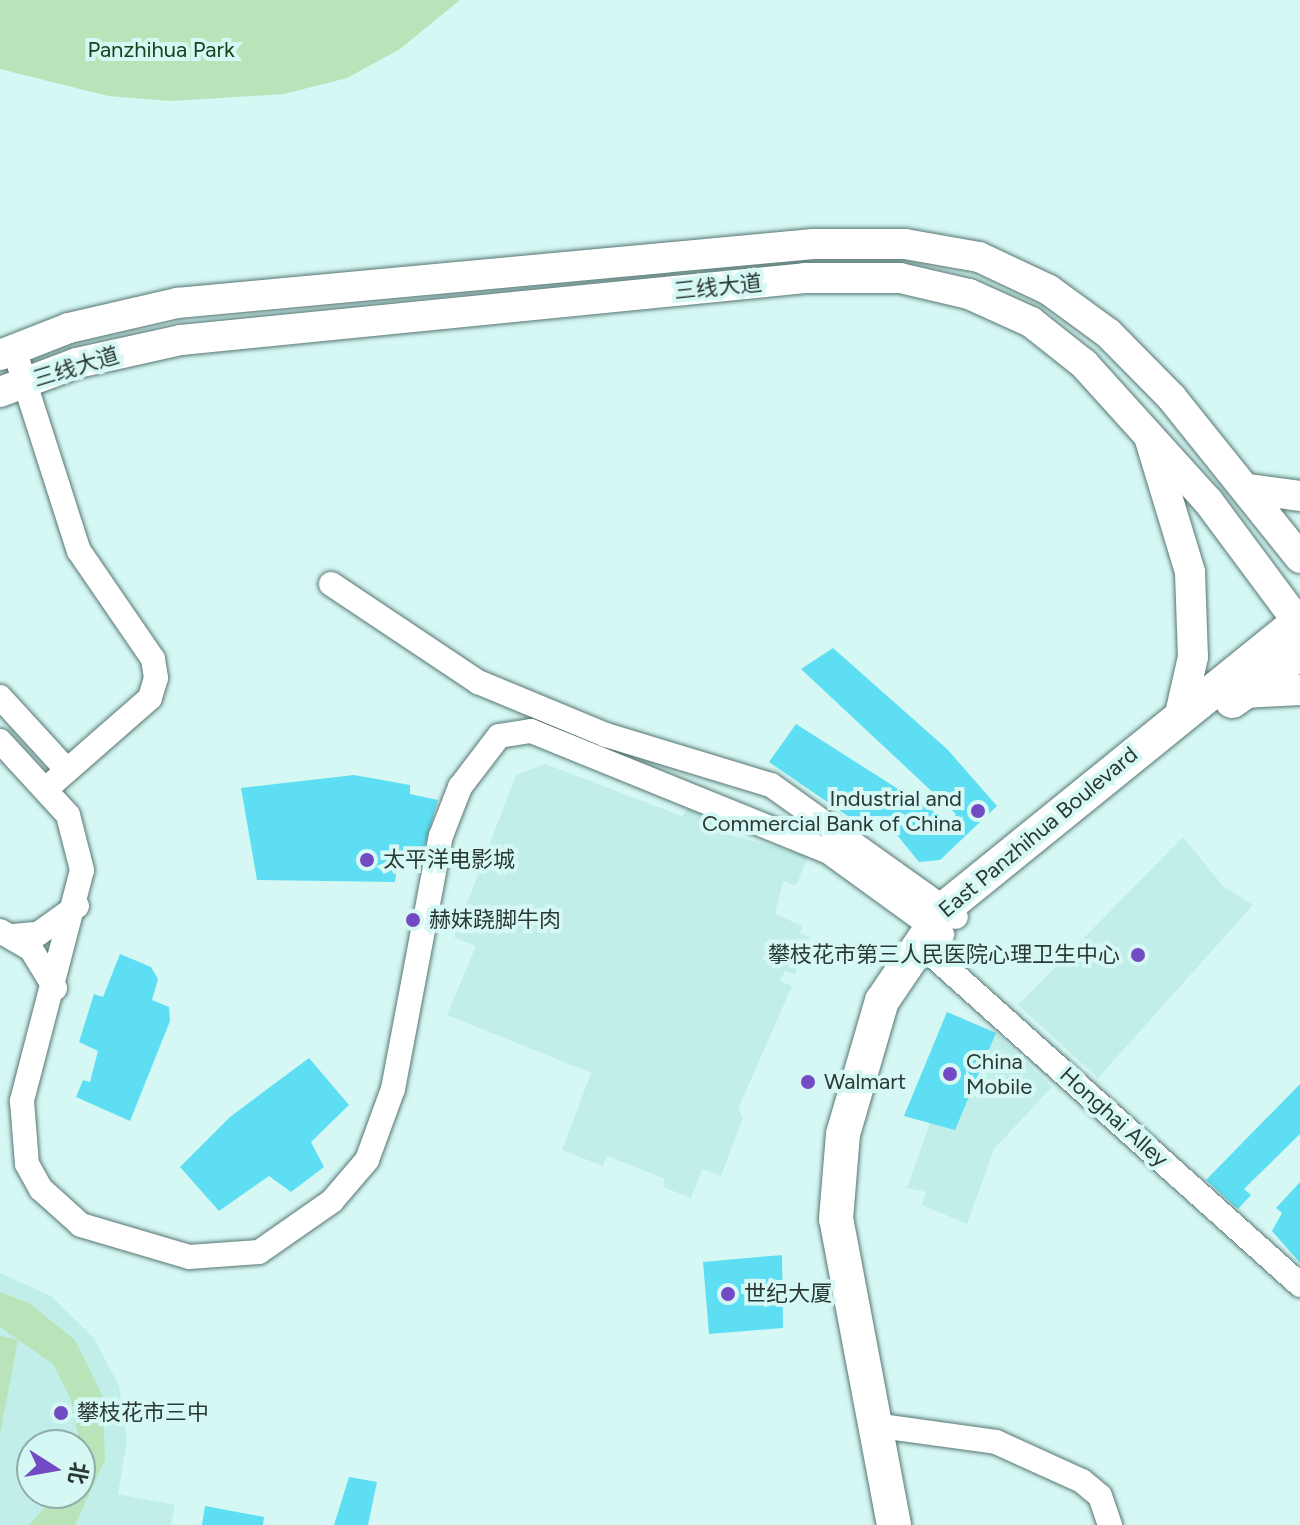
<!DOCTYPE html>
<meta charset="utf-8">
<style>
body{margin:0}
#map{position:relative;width:1300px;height:1525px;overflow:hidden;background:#d6f8f4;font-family:Figtree,"Noto Sans SC",sans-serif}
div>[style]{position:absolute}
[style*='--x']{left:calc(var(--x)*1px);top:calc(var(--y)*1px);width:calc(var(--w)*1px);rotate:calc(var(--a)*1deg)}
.built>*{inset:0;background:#c1eee9}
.green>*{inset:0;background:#b9e4ba}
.building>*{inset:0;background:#5edef2}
.roads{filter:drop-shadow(0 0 2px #577672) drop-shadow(0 0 2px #577672)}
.minor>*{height:24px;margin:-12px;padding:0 12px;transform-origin:12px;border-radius:12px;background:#fff}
.major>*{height:30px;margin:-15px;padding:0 15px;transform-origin:15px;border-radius:15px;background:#fff}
.highway>*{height:34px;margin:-17px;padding:0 17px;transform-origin:17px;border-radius:17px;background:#fff}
.dots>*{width:22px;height:22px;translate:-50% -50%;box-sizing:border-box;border:4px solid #d6f8f4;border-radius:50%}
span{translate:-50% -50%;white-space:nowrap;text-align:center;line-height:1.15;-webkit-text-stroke:8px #d6f8f4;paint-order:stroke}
.park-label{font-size:22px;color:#15451b}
.street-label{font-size:22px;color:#2a3836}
.poi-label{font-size:22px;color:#2a3836}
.right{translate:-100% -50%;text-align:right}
.left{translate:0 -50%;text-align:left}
.north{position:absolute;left:16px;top:1429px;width:80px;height:80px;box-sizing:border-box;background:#d6f8f4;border:2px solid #91aba8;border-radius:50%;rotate:101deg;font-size:22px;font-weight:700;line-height:32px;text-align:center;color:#2a3836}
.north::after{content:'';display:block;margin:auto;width:28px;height:36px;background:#724bc4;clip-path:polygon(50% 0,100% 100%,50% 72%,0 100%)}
</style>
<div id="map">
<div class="built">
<div style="clip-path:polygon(545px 764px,682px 816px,690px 806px,731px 819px,727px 834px,808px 856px,796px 886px,783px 881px,775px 914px,802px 926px,800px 933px,810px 937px,795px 974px,785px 971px,780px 981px,792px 986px,738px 1109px,743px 1118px,721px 1176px,702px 1169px,691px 1198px,663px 1187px,665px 1179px,607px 1156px,603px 1166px,562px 1150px,591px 1073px,447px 1015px,476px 946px,454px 937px,516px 775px)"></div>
<div style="clip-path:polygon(1183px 837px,1223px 886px,1253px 905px,1098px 1078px,1018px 1005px)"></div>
<div style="clip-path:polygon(947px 1012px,996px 1033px,1052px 1087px,994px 1149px,967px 1224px,922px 1205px,926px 1192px,907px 1188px,930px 1123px,904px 1116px)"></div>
<div style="clip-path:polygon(evenodd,0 1273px,51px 1296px,94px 1338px,119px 1386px,127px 1440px,118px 1494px,175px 1505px,171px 1525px,0 1525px,0 1273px,32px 1445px,80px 1445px,80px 1493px,32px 1493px,32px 1445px)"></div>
</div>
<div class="green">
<div style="clip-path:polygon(0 0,460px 0,400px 49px,347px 78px,284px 94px,172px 101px,108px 96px,0 69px)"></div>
<div style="clip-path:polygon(0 1292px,29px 1303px,75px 1340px,103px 1397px,105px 1460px,75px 1525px,29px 1525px,58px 1493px,80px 1493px,80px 1445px,71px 1400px,53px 1364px,0 1327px)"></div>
<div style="clip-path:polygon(0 1336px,18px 1340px,0 1434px)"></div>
</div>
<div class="building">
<div style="clip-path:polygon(833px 648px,947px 749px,997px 806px,940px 860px,919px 862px,897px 835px,865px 813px,855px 821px,769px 762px,796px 724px,950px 822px,956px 814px,801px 669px)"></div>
<div style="clip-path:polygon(354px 775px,410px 785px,410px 794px,438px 800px,421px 859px,398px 857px,395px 882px,257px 880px,241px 788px)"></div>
<div style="clip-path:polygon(120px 954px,151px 967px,158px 979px,152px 1000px,169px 1007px,170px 1021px,130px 1121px,76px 1097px,83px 1080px,90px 1082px,98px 1051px,79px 1042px,94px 994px,103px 997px)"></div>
<div style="clip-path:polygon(947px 1012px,996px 1033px,955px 1130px,904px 1116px)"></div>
<div style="clip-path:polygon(309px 1058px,349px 1105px,311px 1142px,324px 1167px,291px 1192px,269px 1176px,219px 1211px,180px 1167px,230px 1117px)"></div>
<div style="clip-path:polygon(1300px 1084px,1300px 1134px,1244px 1189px,1251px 1195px,1238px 1209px,1206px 1180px)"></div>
<div style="clip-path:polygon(1300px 1182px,1300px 1263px,1272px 1231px,1282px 1213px,1276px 1208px)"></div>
<div style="clip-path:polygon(782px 1255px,783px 1328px,709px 1334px,703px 1262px)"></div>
<div style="clip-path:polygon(349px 1477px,377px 1482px,368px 1525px,334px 1525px)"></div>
<div style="clip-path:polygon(205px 1506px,264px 1517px,263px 1525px,202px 1525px)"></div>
</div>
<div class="roads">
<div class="minor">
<div style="--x:14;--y:349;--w:212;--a:72.2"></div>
<div style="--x:79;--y:551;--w:131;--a:55.6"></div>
<div style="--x:153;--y:659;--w:19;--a:81"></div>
<div style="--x:156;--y:678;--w:21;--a:107"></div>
<div style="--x:150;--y:698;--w:138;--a:138.8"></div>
<div style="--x:331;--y:584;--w:177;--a:33.7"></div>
<div style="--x:478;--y:682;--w:139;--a:22.5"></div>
<div style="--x:606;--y:735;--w:172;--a:16.9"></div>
<div style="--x:771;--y:785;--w:227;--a:35.5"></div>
<div style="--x:0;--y:697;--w:99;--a:47.5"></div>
<div style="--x:0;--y:741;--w:100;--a:47.4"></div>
<div style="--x:68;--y:815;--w:57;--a:75.7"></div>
<div style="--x:82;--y:870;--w:239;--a:104.6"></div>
<div style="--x:22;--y:1101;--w:63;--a:85.5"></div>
<div style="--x:27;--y:1164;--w:29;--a:61"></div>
<div style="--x:41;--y:1189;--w:54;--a:42"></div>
<div style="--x:81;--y:1225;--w:113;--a:16.5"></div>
<div style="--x:189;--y:1257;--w:70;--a:-4.1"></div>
<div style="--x:259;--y:1252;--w:89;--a:-34.9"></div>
<div style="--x:332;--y:1201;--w:54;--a:-49.5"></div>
<div style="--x:367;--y:1160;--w:76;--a:-69.9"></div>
<div style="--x:393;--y:1089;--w:258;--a:-79.3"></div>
<div style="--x:441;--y:836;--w:53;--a:-68.8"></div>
<div style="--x:460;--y:787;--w:64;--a:-52.6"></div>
<div style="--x:499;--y:736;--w:32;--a:-9"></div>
<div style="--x:531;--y:731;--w:322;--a:22.1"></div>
<div style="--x:829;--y:852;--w:140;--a:36"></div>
<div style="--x:0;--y:931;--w:36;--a:30"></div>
<div style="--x:31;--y:949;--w:46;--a:58.4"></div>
<div style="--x:13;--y:936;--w:25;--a:-5"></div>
<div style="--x:38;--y:934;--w:48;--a:-35.7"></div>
<div style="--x:928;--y:951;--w:500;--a:41.9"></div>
<div style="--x:888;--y:1427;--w:109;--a:7.9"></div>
<div style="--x:996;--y:1442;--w:94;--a:24.4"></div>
<div style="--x:1082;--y:1481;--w:23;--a:40"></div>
<div style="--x:1100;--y:1496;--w:31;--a:71"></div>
</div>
<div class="major">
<div style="--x:0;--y:355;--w:74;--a:-21.4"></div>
<div style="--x:69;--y:328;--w:111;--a:-13"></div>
<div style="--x:177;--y:303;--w:639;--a:-5.3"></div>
<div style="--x:813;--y:244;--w:92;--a:0"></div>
<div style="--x:905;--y:244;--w:75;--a:10"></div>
<div style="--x:979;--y:257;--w:77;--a:25.2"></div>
<div style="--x:1049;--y:290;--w:73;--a:36.1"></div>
<div style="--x:1108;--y:333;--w:91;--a:45.4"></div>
<div style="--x:1172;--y:398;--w:205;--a:51.3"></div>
<div style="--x:0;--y:392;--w:82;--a:-20.6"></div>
<div style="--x:77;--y:363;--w:107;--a:-12.5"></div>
<div style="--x:181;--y:340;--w:627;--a:-5.67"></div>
<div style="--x:805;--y:278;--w:95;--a:0"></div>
<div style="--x:900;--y:278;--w:71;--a:13.1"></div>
<div style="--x:969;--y:294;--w:68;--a:24.3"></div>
<div style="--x:1031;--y:322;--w:68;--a:38.4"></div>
<div style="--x:1084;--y:364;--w:185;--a:47.9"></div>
<div style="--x:1208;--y:501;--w:154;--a:53.4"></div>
<div style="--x:1150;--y:440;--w:138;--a:73.1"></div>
<div style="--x:1190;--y:572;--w:85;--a:88"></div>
<div style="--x:1193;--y:657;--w:58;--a:102.8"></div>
<div style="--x:1249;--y:489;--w:51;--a:7.8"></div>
<div style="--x:1243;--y:693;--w:57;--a:-3"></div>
</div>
<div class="highway">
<div style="--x:1232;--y:701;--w:83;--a:-35.2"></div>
<div style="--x:894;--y:1525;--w:311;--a:-100.7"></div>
<div style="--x:836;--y:1219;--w:85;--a:-85.3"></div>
<div style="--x:843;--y:1134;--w:139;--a:-73.7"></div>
<div style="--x:882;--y:1001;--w:112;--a:-55.9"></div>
<div style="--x:945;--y:908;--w:457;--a:-39"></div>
</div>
</div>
<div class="dots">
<div style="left:978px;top:811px;background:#724bc4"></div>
<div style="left:367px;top:860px;background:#724bc4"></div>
<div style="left:413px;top:920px;background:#724bc4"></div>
<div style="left:1138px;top:955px;background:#724bc4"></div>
<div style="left:950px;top:1074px;background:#724bc4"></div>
<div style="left:808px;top:1082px;background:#724bc4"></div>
<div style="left:728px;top:1294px;background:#724bc4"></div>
<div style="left:61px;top:1413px;background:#724bc4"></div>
</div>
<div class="park-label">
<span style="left:161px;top:50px">Panzhihua Park</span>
</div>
<div class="street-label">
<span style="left:718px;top:287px;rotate:-6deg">三线大道</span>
<span style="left:76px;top:367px;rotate:-17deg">三线大道</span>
<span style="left:1038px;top:832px;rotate:-40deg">East Panzhihua Boulevard</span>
<span style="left:1114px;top:1117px;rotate:42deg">Honghai Alley</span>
</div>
<div class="poi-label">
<span class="right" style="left:962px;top:811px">Industrial and<br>Commercial Bank of China</span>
<span class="left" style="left:383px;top:860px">太平洋电影城</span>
<span class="left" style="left:429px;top:920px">赫妹跷脚牛肉</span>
<span class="right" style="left:1120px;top:955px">攀枝花市第三人民医院心理卫生中心</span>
<span class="left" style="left:966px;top:1074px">China<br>Mobile</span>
<span class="left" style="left:824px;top:1082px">Walmart</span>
<span class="left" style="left:744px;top:1294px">世纪大厦</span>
<span class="left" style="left:77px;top:1413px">攀枝花市三中</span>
</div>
<div class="north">北</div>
</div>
